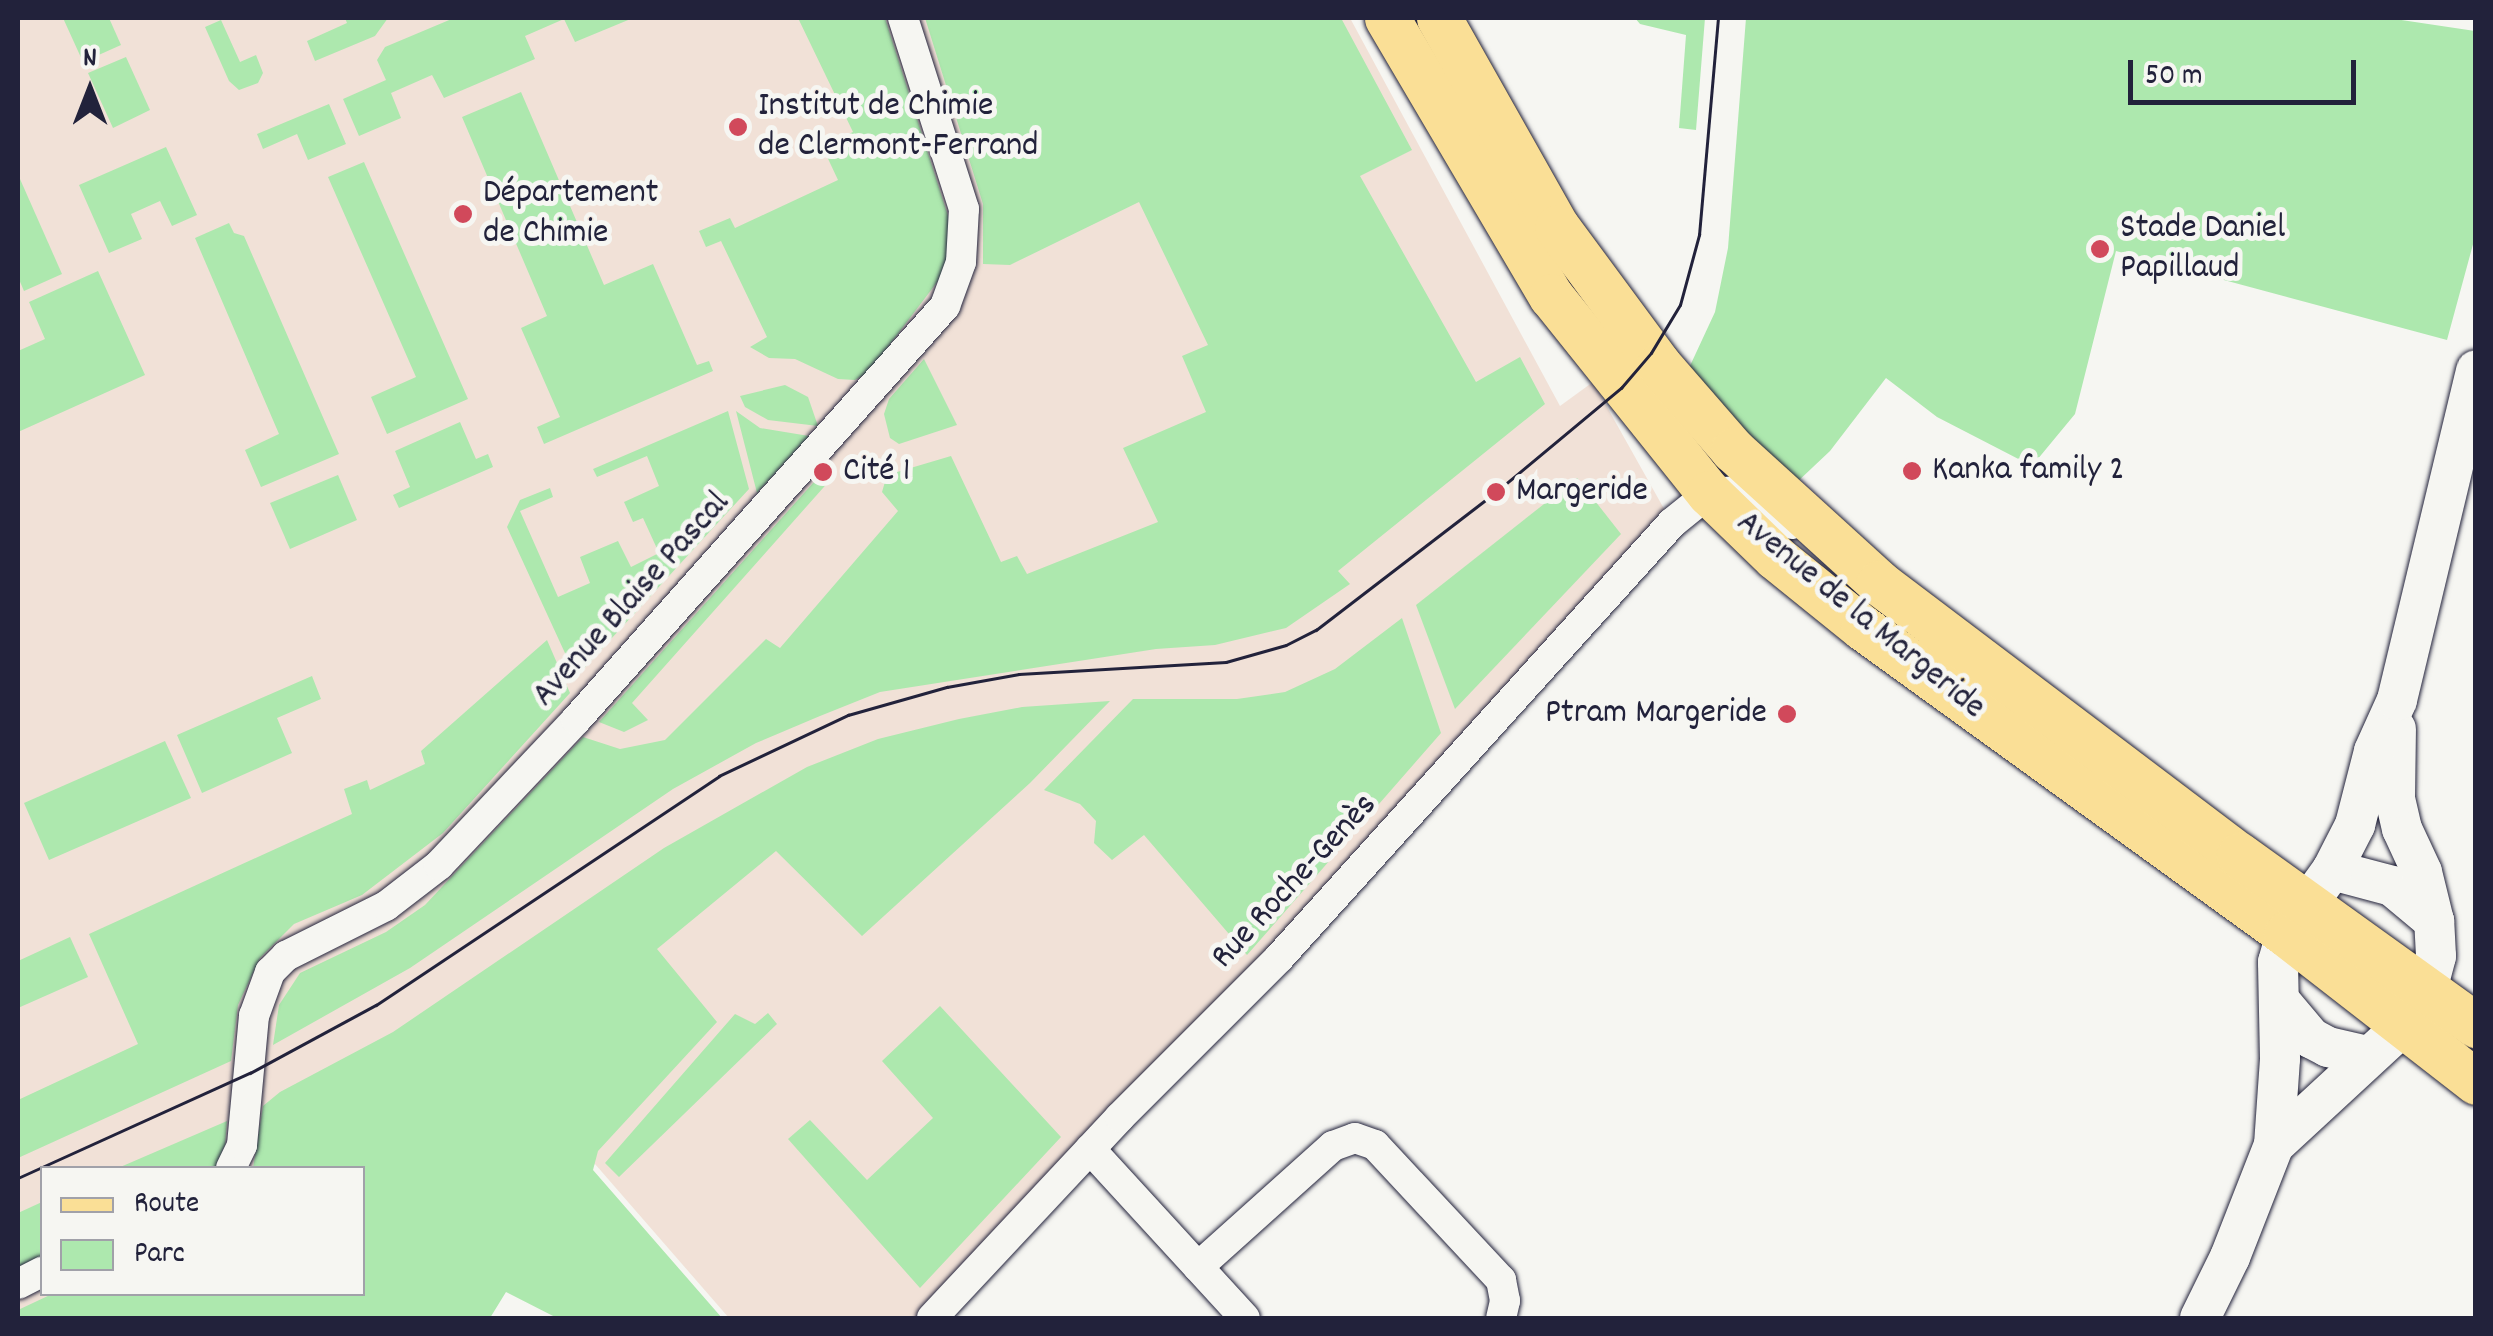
<!DOCTYPE html>
<meta charset="utf-8">
<style>
body{margin:0}
#map{position:relative;width:2493px;height:1336px;overflow:hidden;background:#f6f6f2;font-family:Dekko,sans-serif}
div>[style]{position:absolute}
[style*='--x']{left:calc(var(--x)*1px);top:calc(var(--y)*1px);width:calc(var(--w)*1px);rotate:calc(var(--a)*1deg)}
.built>*{inset:0;background:#f1e1d7}
.green>*{inset:0;background:#ade8ae}
.roads{filter:drop-shadow(0 0 2px #22223b) drop-shadow(0 0 2px #22223b)}
.street>*{height:30px;margin:-15px;padding:0 15px;transform-origin:15px;border-radius:15px;background:#f6f6f2}
.secondary>*{height:40px;margin:-20px;padding:0 20px;transform-origin:20px;border-radius:20px;background:#f6f6f2}
.primary>*{height:45px;margin:-22.5px;padding:0 22.5px;transform-origin:22.5px;border-radius:22.5px;background:#fadf96}
.tram>*{height:2.5px;margin:-1.25px;padding:0 1.25px;transform-origin:1.25px;border-radius:1.25px;background:#22223b}
.dots>*{width:28px;height:28px;translate:-50% -50%;box-sizing:border-box;border:5px solid #f6f6f2;border-radius:50%}
span{translate:-50% -50%;white-space:nowrap;text-align:center;line-height:1.15;-webkit-text-stroke:10px #f6f6f2;paint-order:stroke}
.poi-label{font-size:35px;color:#22223b}
.left{translate:0 -50%;text-align:left}
.right{translate:-100% -50%;text-align:right}
.street-label{font-size:35px;color:#22223b}
.frame{position:absolute;inset:0;border:20px solid #22223b;pointer-events:none}
.legend{position:absolute;left:40px;top:1166px;width:325px;height:130px;box-sizing:border-box;background:#f6f6f2;border:2px solid #a1a1a9;margin:0;padding:12px 18px;list-style:none;font-size:30px;color:#22223b}
.legend li{display:flex;align-items:center;gap:20px;height:50px}
.legend b{width:50px;border:2px solid #a1a1a9}
.north{position:absolute;left:40px;top:40px;width:100px;height:100px;-webkit-text-stroke:8px #f6f6f2;paint-order:stroke;rotate:0deg;font-size:28px;font-weight:700;line-height:40px;text-align:center;color:#22223b}
.north::after{content:'';display:block;margin:auto;width:35px;height:45px;background:#22223b;clip-path:polygon(50% 0,100% 100%,50% 72%,0 100%)}
.scale{position:absolute;left:2128px;top:60px;width:228px;height:45px;box-sizing:border-box;border:5px solid #22223b;border-top:0;padding-left:12px;font-size:30px;line-height:35px;white-space:nowrap;color:#22223b;-webkit-text-stroke:8px #f6f6f2;paint-order:stroke}
</style>
<div id="map">
<div class="built">
<div style="clip-path:polygon(evenodd,18px 18px,1350px 18px,1560px 406px,1593px 382px,1672px 523px,932px 1318px,729px 1318px,595px 1164px,429px 1318px,18px 1318px,18px 18px,42px 1168px,362px 1168px,362px 1294px,42px 1294px,42px 1168px)"></div>
</div>
<div class="green">
<div style="clip-path:polygon(63px 18px,109px 18px,121px 45px,83px 62px)"></div>
<div style="clip-path:polygon(345px 18px,388px 18px,375px 36px,315px 61px,307px 41px,347px 23px)"></div>
<div style="clip-path:polygon(454px 18px,633px 18px,575px 42px,564px 19px,525px 36px,535px 59px,444px 98px,432px 75px,391px 93px,401px 118px,359px 136px,343px 99px,386px 80px,377px 60px,385px 47px)"></div>
<div style="clip-path:polygon(798px 18px,885px 18px,949px 219px,951px 244px,944px 273px,869px 372px,855px 380px,838px 379px,795px 359px,769px 358px,750px 347px,767px 337px,721px 241px,706px 247px,699px 231px,730px 218px,735px 228px,838px 180px,822px 146px,853px 132px)"></div>
<div style="clip-path:polygon(925px 18px,1341px 18px,1412px 150px,1360px 176px,1476px 382px,1520px 357px,1545px 404px,1338px 571px,1350px 584px,1286px 628px,1215px 645px,1156px 649px,880px 692px,820px 716px,756px 743px,673px 789px,410px 968px,273px 1045px,279px 1005px,300px 973px,386px 932px,425px 905px,583px 737px,620px 749px,665px 740px,766px 639px,780px 648px,898px 511px,882px 492px,887px 475px,951px 456px,1001px 562px,1017px 556px,1027px 574px,1158px 522px,1123px 448px,1206px 412px,1182px 356px,1208px 345px,1139px 202px,1010px 265px,983px 264px,983px 204px)"></div>
<div style="clip-path:polygon(1635px 18px,1705px 18px,1696px 130px,1679px 128px,1686px 35px,1640px 24px)"></div>
<div style="clip-path:polygon(1746px 18px,2388px 18px,2475px 31px,2475px 237px,2447px 340px,2116px 251px,2075px 414px,2032px 466px,1937px 417px,1886px 378px,1830px 451px,1795px 484px,1736px 428px,1689px 368px,1715px 312px,1728px 248px)"></div>
<div style="clip-path:polygon(221px 20px,240px 62px,256px 55px,263px 73px,258px 83px,239px 90px,229px 81px,205px 27px)"></div>
<div style="clip-path:polygon(126px 57px,150px 110px,113px 128px,88px 73px)"></div>
<div style="clip-path:polygon(521px 92px,604px 285px,653px 264px,697px 365px,709px 361px,713px 371px,544px 444px,537px 427px,560px 417px,521px 328px,547px 316px,462px 117px)"></div>
<div style="clip-path:polygon(329px 104px,346px 144px,308px 160px,297px 134px,263px 149px,257px 134px)"></div>
<div style="clip-path:polygon(166px 147px,197px 215px,172px 226px,160px 201px,131px 214px,142px 239px,109px 253px,79px 185px)"></div>
<div style="clip-path:polygon(364px 162px,468px 399px,387px 434px,371px 397px,416px 377px,328px 177px)"></div>
<div style="clip-path:polygon(20px 179px,62px 274px,24px 291px,18px 277px)"></div>
<div style="clip-path:polygon(229px 223px,234px 233px,244px 236px,339px 454px,261px 487px,245px 450px,279px 434px,195px 238px)"></div>
<div style="clip-path:polygon(98px 271px,145px 375px,18px 432px,18px 351px,45px 339px,29px 302px)"></div>
<div style="clip-path:polygon(924px 359px,957px 425px,899px 444px,890px 438px,884px 414px,889px 399px)"></div>
<div style="clip-path:polygon(785px 385px,808px 397px,818px 426px,768px 420px,745px 407px,740px 396px)"></div>
<div style="clip-path:polygon(728px 411px,749px 489px,576px 677px,507px 527px,520px 500px,550px 488px,553px 497px,520px 511px,558px 597px,590px 583px,580px 557px,618px 541px,631px 567px,659px 553px,643px 518px,633px 522px,624px 502px,659px 486px,647px 456px,597px 477px,593px 469px)"></div>
<div style="clip-path:polygon(736px 411px,760px 428px,809px 436px,757px 493px)"></div>
<div style="clip-path:polygon(460px 422px,476px 459px,488px 454px,493px 467px,399px 508px,393px 495px,410px 487px,395px 451px)"></div>
<div style="clip-path:polygon(822px 473px,831px 479px,632px 703px,648px 720px,624px 732px,599px 722px)"></div>
<div style="clip-path:polygon(338px 475px,357px 520px,290px 549px,270px 503px)"></div>
<div style="clip-path:polygon(1577px 478px,1621px 534px,1455px 709px,1416px 605px)"></div>
<div style="clip-path:polygon(1402px 618px,1441px 733px,1247px 955px,1144px 835px,1112px 860px,1094px 843px,1096px 821px,1080px 804px,1044px 790px,1133px 699px,1237px 699px,1285px 692px,1335px 669px)"></div>
<div style="clip-path:polygon(547px 640px,570px 693px,443px 833px,362px 895px,294px 924px,260px 958px,238px 1005px,231px 1061px,18px 1158px,18px 1100px,138px 1044px,89px 934px,352px 814px,344px 789px,367px 780px,370px 790px,425px 764px,421px 751px)"></div>
<div style="clip-path:polygon(312px 676px,321px 699px,277px 718px,292px 753px,202px 793px,177px 735px)"></div>
<div style="clip-path:polygon(1110px 701px,1030px 783px,862px 936px,776px 851px,657px 949px,717px 1022px,598px 1151px,593px 1170px,722px 1318px,557px 1318px,506px 1292px,490px 1318px,18px 1318px,18px 1310px,52px 1294px,362px 1294px,362px 1168px,253px 1168px,263px 1106px,280px 1092px,393px 1032px,664px 848px,807px 767px,878px 739px,959px 719px,1022px 707px)"></div>
<div style="clip-path:polygon(165px 741px,191px 798px,49px 860px,24px 803px)"></div>
<div style="clip-path:polygon(70px 937px,88px 977px,18px 1008px,18px 961px)"></div>
<div style="clip-path:polygon(940px 1006px,1061px 1137px,920px 1288px,788px 1139px,810px 1120px,867px 1180px,933px 1118px,882px 1061px)"></div>
<div style="clip-path:polygon(768px 1013px,777px 1024px,619px 1177px,605px 1163px,735px 1014px,755px 1024px)"></div>
<div style="clip-path:polygon(227px 1121px,225px 1145px,215px 1168px,118px 1168px)"></div>
<div style="clip-path:polygon(42px 1202px,42px 1258px,18px 1269px,18px 1213px)"></div>
</div>
<div class="roads">
<div class="street">
<div style="--x:1090;--y:1149;--w:229;--a:47.5"></div>
<div style="--x:231;--y:1168;--w:25;--a:-64"></div>
<div style="--x:242;--y:1145;--w:130;--a:-84.7"></div>
<div style="--x:254;--y:1016;--w:47;--a:-70"></div>
<div style="--x:270;--y:972;--w:23;--a:-45"></div>
<div style="--x:286;--y:956;--w:112;--a:-26.6"></div>
<div style="--x:386;--y:906;--w:67;--a:-37.7"></div>
<div style="--x:439;--y:865;--w:199;--a:-46.6"></div>
<div style="--x:576;--y:720;--w:555;--a:-48.29"></div>
<div style="--x:945;--y:306;--w:47;--a:-70"></div>
<div style="--x:961;--y:262;--w:53;--a:-86.8"></div>
<div style="--x:964;--y:209;--w:201;--a:-107.7"></div>
<div style="--x:1198;--y:1267;--w:181;--a:-41.9"></div>
<div style="--x:1333;--y:1146;--w:23;--a:-20"></div>
<div style="--x:1355;--y:1138;--w:21;--a:19"></div>
<div style="--x:1375;--y:1145;--w:185;--a:47"></div>
<div style="--x:1501;--y:1280;--w:21;--a:79"></div>
<div style="--x:1505;--y:1301;--w:17;--a:103"></div>
<div style="--x:18;--y:1284;--w:27;--a:-27"></div>
<div style="--x:932;--y:1318;--w:275;--a:-46.9"></div>
<div style="--x:1120;--y:1117;--w:225;--a:-45"></div>
<div style="--x:1279;--y:958;--w:586;--a:-47.9"></div>
<div style="--x:1672;--y:523;--w:48;--a:-39"></div>
<div style="--x:1709;--y:493;--w:27;--a:-4"></div>
<div style="--x:1736;--y:491;--w:65;--a:30.5"></div>
</div>
<div class="secondary">
<div style="--x:2332;--y:870;--w:62;--a:14.9"></div>
<div style="--x:2392;--y:886;--w:55;--a:39.8"></div>
<div style="--x:2279;--y:1000;--w:50;--a:49.9"></div>
<div style="--x:2311;--y:1038;--w:19;--a:28"></div>
<div style="--x:2328;--y:1047;--w:39;--a:13"></div>
<div style="--x:2274;--y:1145;--w:176;--a:-42.7"></div>
<div style="--x:2403;--y:1026;--w:43;--a:-56.3"></div>
<div style="--x:2427;--y:990;--w:35;--a:-75"></div>
<div style="--x:2436;--y:956;--w:35;--a:-93"></div>
<div style="--x:2434;--y:921;--w:50;--a:-103.8"></div>
<div style="--x:2422;--y:872;--w:47;--a:-114.9"></div>
<div style="--x:2402;--y:829;--w:32;--a:-103"></div>
<div style="--x:2395;--y:798;--w:69;--a:-89.2"></div>
<div style="--x:2200;--y:1318;--w:68;--a:-63.8"></div>
<div style="--x:2230;--y:1257;--w:120;--a:-68.6"></div>
<div style="--x:2274;--y:1145;--w:86;--a:-86"></div>
<div style="--x:2280;--y:1059;--w:97;--a:-91.2"></div>
<div style="--x:2278;--y:962;--w:29;--a:-74"></div>
<div style="--x:2286;--y:934;--w:79;--a:-54.3"></div>
<div style="--x:2332;--y:870;--w:51;--a:-62.9"></div>
<div style="--x:2355;--y:825;--w:76;--a:-75.6"></div>
<div style="--x:2374;--y:751;--w:56;--a:-65.7"></div>
<div style="--x:2397;--y:700;--w:339;--a:-76.5"></div>
</div>
<div class="primary">
<div style="--x:1387;--y:18;--w:323;--a:59.5"></div>
<div style="--x:1551;--y:296;--w:253;--a:51.3"></div>
<div style="--x:1709;--y:493;--w:92;--a:44.1"></div>
<div style="--x:1775;--y:557;--w:113;--a:38.9"></div>
<div style="--x:1863;--y:628;--w:522;--a:35.88"></div>
<div style="--x:2286;--y:934;--w:241;--a:37.9"></div>
<div style="--x:1439;--y:18;--w:240;--a:60.6"></div>
<div style="--x:1557;--y:227;--w:172;--a:53.5"></div>
<div style="--x:1659;--y:365;--w:113;--a:49"></div>
<div style="--x:1733;--y:450;--w:197;--a:42.3"></div>
<div style="--x:1879;--y:583;--w:451;--a:37.1"></div>
<div style="--x:2239;--y:855;--w:292;--a:35.7"></div>
</div>
</div>
<div class="tram">
<div style="--x:18;--y:1178;--w:255;--a:-24.4"></div>
<div style="--x:250;--y:1073;--w:143;--a:-28.4"></div>
<div style="--x:376;--y:1005;--w:412;--a:-33.7"></div>
<div style="--x:719;--y:776;--w:143;--a:-25.3"></div>
<div style="--x:848;--y:715;--w:103;--a:-15.8"></div>
<div style="--x:947;--y:687;--w:73;--a:-10.2"></div>
<div style="--x:1019;--y:674;--w:207;--a:-3.3"></div>
<div style="--x:1226;--y:662;--w:62;--a:-15.8"></div>
<div style="--x:1286;--y:645;--w:34;--a:-27"></div>
<div style="--x:1316;--y:630;--w:227;--a:-37.5"></div>
<div style="--x:1496;--y:492;--w:163;--a:-39.8"></div>
<div style="--x:1621;--y:388;--w:46;--a:-49.4"></div>
<div style="--x:1651;--y:353;--w:56;--a:-58.9"></div>
<div style="--x:1680;--y:305;--w:73;--a:-74.8"></div>
<div style="--x:1699;--y:235;--w:218;--a:-85"></div>
</div>
<div class="dots">
<div style="left:738px;top:127px;background:#d1495b"></div>
<div style="left:463px;top:214px;background:#d1495b"></div>
<div style="left:2100px;top:249px;background:#d1495b"></div>
<div style="left:1912px;top:471px;background:#d1495b"></div>
<div style="left:823px;top:472px;background:#d1495b"></div>
<div style="left:1496px;top:492px;background:#d1495b"></div>
<div style="left:1787px;top:714px;background:#d1495b"></div>
</div>
<div class="poi-label">
<span class="left" style="left:758px;top:127px">Institut de Chimie<br>de Clermont-Ferrand</span>
<span class="left" style="left:483px;top:214px">Département<br>de Chimie</span>
<span class="left" style="left:2120px;top:249px">Stade Daniel<br>Papillaud</span>
<span class="left" style="left:1932px;top:471px">Kanka family 2</span>
<span class="left" style="left:843px;top:472px">Cité 1</span>
<span class="left" style="left:1516px;top:492px">Margeride</span>
<span class="right" style="left:1767px;top:714px">Ptram Margeride</span>
</div>
<div class="street-label">
<span style="left:632px;top:600px;rotate:-48deg">Avenue Blaise Pascal</span>
<span style="left:1860px;top:616px;rotate:39deg">Avenue de la Margeride</span>
<span style="left:1295px;top:882px;rotate:-47deg">Rue Roche-Genès</span>
</div>
<div class="frame"></div>
<ul class="legend">
<li><b style="height:12px;background:#fadf96"></b>Route</li>
<li><b style="height:28px;background:#ade8ae"></b>Parc</li>
</ul>
<div class="north">N</div>
<div class="scale">50 m</div>
</div>
